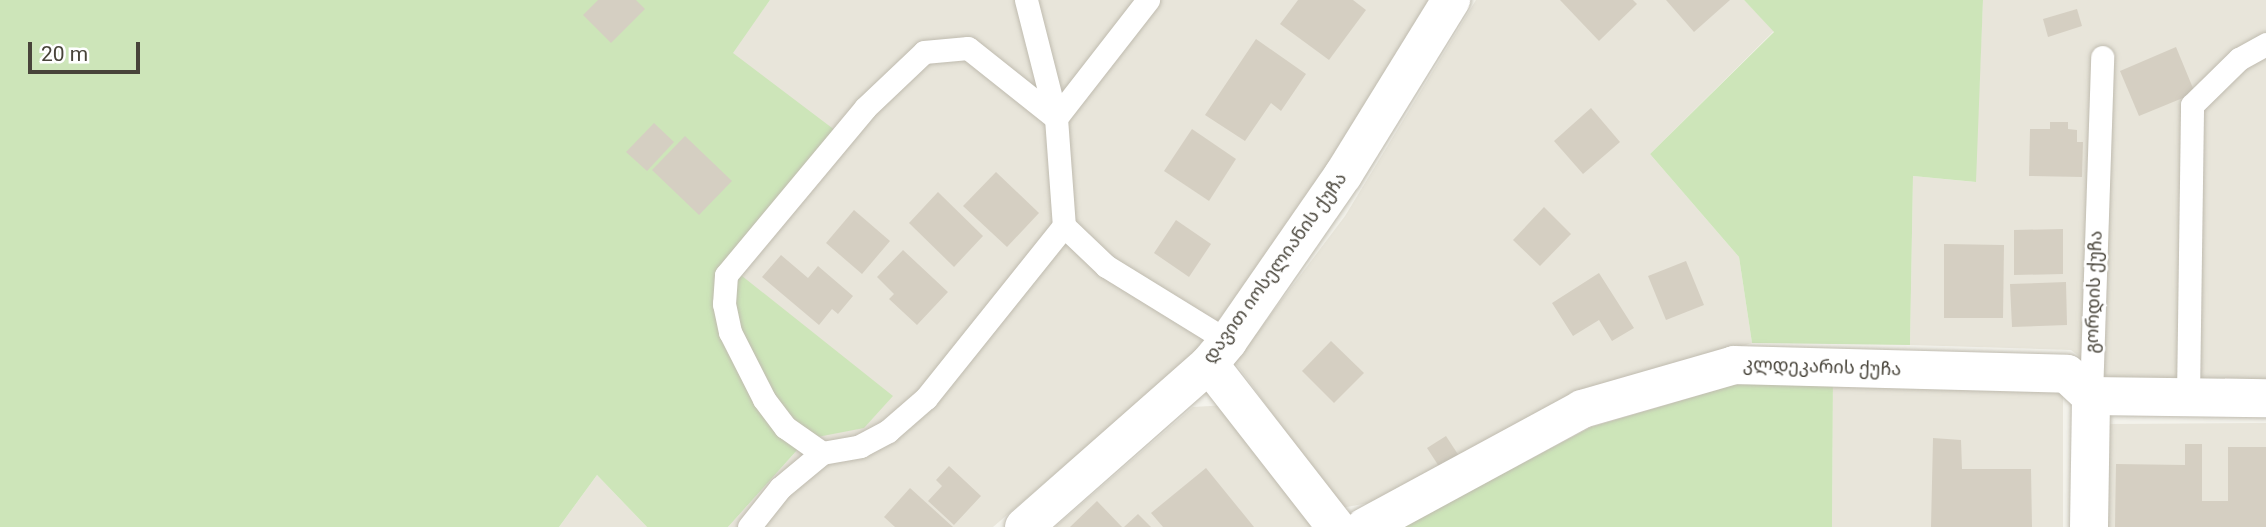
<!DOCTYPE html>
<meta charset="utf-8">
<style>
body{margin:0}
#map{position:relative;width:2266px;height:527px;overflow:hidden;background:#f4f3ec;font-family:Roboto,"Noto Sans Georgian",sans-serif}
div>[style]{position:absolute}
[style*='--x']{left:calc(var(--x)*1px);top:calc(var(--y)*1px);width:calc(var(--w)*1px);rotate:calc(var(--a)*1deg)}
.residential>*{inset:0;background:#e8e5da}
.green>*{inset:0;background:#cde5b9}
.building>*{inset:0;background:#d5cfc2}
.roads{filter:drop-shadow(0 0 2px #bfbbaf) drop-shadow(0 0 2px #bfbbaf)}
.service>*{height:23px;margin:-11.5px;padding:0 11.5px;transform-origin:11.5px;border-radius:11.5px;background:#fff}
.minor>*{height:38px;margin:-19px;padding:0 19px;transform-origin:19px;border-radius:19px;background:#fff}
span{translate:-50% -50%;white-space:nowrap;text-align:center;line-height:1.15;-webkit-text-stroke:5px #fff;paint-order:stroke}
.street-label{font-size:18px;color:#48443a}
.scale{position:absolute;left:28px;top:42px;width:112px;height:32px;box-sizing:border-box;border:4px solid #48443a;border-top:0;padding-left:9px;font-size:21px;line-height:24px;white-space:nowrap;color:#48443a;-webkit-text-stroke:5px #fff;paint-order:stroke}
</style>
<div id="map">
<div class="residential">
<div style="clip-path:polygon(770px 0,1436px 0,1280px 238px,1189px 359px,993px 527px,728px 527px,807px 439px,731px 268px,732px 52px)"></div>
<div style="clip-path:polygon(1476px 0,1744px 0,1774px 31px,1650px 154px,1739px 257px,1752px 343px,1580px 396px,1369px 503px,1341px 508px,1235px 362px,1345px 216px)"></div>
<div style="clip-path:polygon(1983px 0,2266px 0,2266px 385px,2115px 383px,2071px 350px,1910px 345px,1913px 176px,1975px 182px)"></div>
<div style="clip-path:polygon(1833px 378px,2063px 389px,2063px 527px,1832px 527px)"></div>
<div style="clip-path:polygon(1227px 405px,1310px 510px,1310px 527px,1055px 527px,1193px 407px)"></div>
<div style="clip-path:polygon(2266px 423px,2266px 527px,2105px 527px,2105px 424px)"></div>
<div style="clip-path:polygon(597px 475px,647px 527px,559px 527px)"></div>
</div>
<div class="green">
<div style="clip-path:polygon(0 0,770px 0,733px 53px,844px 137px,732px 268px,893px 396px,864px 428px,807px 439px,728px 527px,647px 527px,597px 475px,559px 527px,0 527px)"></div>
<div style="clip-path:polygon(1744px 0,1983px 0,1976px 182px,1913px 176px,1910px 345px,1752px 343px,1739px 257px,1650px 154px,1774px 32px)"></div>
<div style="clip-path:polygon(1833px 378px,1832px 527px,1402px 527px,1591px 427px,1734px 385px)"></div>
</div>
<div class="building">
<div style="clip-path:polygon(598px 0,636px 0,645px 9px,611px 43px,583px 15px)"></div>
<div style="clip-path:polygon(1298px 0,1353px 0,1366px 10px,1329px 60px,1280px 24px)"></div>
<div style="clip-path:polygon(1560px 0,1633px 0,1637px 4px,1599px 41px)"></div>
<div style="clip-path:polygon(1666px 0,1730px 0,1694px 32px)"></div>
<div style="clip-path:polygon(2077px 9px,2082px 26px,2048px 37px,2043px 19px)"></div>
<div style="clip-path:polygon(1256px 39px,1306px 74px,1281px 111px,1271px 103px,1245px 141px,1205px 115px)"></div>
<div style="clip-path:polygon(2176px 47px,2195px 93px,2139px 116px,2120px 71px)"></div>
<div style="clip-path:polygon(1591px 108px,1620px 142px,1583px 174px,1554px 141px)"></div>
<div style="clip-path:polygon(2050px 122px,2068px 122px,2068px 129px,2077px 130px,2077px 142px,2083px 142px,2082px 177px,2029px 176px,2030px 129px,2050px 129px)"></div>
<div style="clip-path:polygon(654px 123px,674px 142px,647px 171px,626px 152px)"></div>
<div style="clip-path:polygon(1192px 129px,1236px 159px,1209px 201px,1164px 171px)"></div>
<div style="clip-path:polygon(685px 136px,732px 181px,699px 215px,652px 170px)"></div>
<div style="clip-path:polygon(996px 172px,1039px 213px,1007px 247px,963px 206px)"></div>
<div style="clip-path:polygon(938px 192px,983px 236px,954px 267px,909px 223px)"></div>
<div style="clip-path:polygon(1544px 207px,1571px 234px,1540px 266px,1513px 240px)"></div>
<div style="clip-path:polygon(854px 210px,890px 241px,862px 274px,826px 243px)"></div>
<div style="clip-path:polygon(1176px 220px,1211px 244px,1189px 277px,1154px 253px)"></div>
<div style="clip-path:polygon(2063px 229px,2063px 274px,2014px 275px,2014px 230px)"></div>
<div style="clip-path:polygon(1944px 244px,2004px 245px,2003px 318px,1944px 318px)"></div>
<div style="clip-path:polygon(903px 250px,948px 292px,917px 325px,889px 299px,894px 294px,877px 277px)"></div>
<div style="clip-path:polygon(781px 255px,808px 278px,818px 266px,853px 296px,838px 314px,832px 309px,819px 325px,762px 277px)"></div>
<div style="clip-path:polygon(1686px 261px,1704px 305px,1666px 320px,1648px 276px)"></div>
<div style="clip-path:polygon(1599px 273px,1634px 328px,1612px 341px,1599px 320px,1573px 336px,1552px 303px)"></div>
<div style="clip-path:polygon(2066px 282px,2067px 325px,2012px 327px,2010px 284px)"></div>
<div style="clip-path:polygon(1331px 341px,1364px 373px,1334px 403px,1302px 371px)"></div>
<div style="clip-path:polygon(1446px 436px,1461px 459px,1442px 471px,1427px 448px)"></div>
<div style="clip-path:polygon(1933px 438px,1961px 440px,1962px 469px,2031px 469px,2032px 527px,1931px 527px)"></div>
<div style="clip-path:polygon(2185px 444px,2202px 444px,2202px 501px,2228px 501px,2228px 447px,2266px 447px,2266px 527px,2115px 527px,2116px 464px,2185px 465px)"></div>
<div style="clip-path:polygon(949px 466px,981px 496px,954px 525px,928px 501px,942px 486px,936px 480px)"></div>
<div style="clip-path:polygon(1206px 468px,1254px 527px,1163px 527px,1151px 513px)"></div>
<div style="clip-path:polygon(910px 488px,953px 527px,895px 527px,884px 517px)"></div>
<div style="clip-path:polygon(1097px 501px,1122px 527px,1070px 527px)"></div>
<div style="clip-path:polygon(1138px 514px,1151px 527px,1124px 527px)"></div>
</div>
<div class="roads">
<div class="service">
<div style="--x:1026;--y:0;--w:122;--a:75.7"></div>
<div style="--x:1056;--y:118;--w:108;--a:85.8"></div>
<div style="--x:2091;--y:396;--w:339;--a:-88.1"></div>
<div style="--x:2188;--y:397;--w:292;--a:-89.2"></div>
<div style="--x:2192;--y:105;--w:66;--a:-44.4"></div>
<div style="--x:2239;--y:59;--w:31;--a:-29"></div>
<div style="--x:822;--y:453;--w:45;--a:-144.9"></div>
<div style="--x:785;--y:427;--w:35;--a:-127"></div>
<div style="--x:764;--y:399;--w:75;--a:-116.9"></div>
<div style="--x:730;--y:332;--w:29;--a:-102"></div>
<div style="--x:724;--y:304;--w:29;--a:-86"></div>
<div style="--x:726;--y:275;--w:217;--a:-50.2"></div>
<div style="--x:865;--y:108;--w:81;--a:-43.5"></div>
<div style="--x:924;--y:52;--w:44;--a:-5.2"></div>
<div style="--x:968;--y:48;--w:112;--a:38.5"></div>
<div style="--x:1056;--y:118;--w:150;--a:-52.1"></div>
<div style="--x:749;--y:527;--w:50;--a:-51.5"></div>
<div style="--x:780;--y:488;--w:55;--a:-39.8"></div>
<div style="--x:822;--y:453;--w:39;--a:-10"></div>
<div style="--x:860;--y:446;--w:32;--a:-28"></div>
<div style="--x:888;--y:431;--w:50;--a:-41"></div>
<div style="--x:926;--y:398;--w:221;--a:-51.3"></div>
<div style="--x:1064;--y:226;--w:58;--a:43.6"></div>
<div style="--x:1106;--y:266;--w:143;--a:31.6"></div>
</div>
<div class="minor">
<div style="--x:1209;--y:364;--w:207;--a:52.1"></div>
<div style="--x:1024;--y:527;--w:247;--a:-41.4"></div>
<div style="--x:1209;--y:364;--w:30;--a:-50"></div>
<div style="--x:1228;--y:341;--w:202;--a:-55.3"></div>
<div style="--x:1343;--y:175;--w:206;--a:-58.3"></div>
<div style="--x:1365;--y:527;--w:247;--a:-28.5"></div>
<div style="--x:1582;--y:409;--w:158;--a:-16.1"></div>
<div style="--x:1734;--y:365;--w:333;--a:1.5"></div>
<div style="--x:2067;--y:374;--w:33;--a:43"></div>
<div style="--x:2091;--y:396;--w:175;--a:0.7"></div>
<div style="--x:2089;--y:527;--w:131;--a:-89.1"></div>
</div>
</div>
<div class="street-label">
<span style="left:1275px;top:268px;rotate:-54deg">დავით იოსელიანის ქუჩა</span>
<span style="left:2094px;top:292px;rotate:-88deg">გორდის ქუჩა</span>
<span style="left:1822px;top:367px;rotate:2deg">კლდეკარის ქუჩა</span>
</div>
<div class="scale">20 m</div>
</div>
